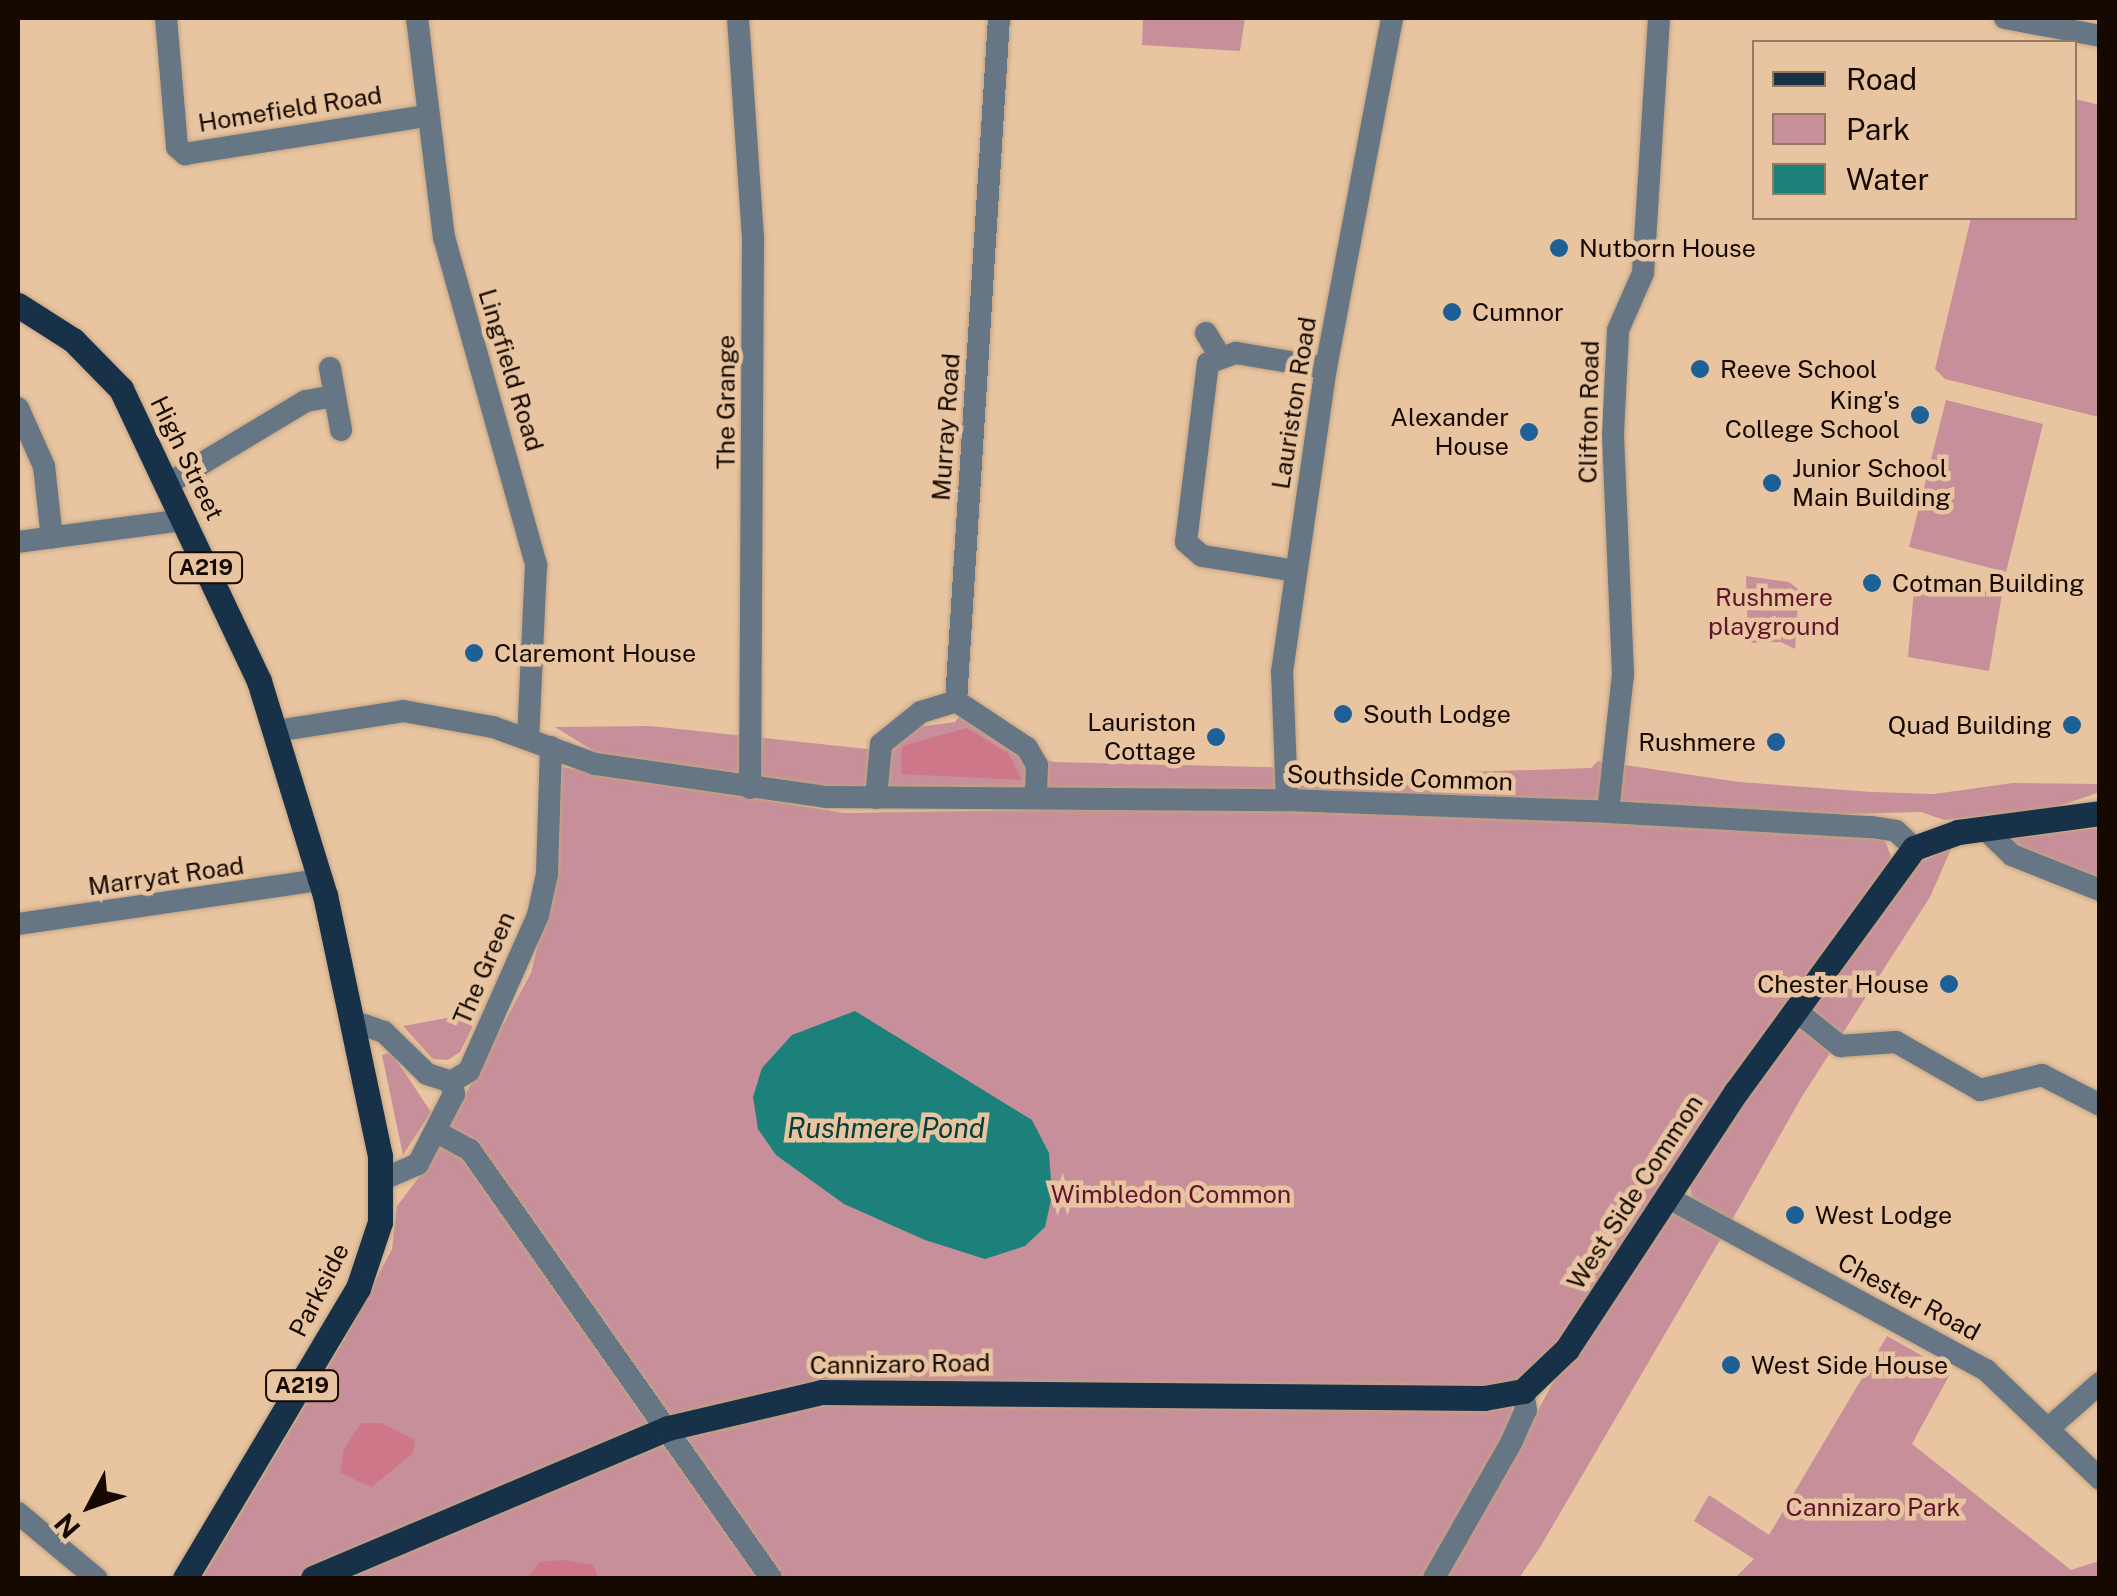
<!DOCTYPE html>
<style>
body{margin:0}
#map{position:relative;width:2117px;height:1596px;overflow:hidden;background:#e8c5a0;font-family:"Public Sans",sans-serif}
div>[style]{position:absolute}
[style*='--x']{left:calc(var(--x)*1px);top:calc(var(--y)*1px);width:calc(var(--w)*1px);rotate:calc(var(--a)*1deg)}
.green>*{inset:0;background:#c78f99}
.forest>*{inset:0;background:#ce7789}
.water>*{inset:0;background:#1c817a}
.roads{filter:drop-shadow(0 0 2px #c2a383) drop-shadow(0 0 2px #c2a383)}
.minor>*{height:22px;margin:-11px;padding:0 11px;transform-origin:11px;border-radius:11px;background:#677684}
.major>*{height:25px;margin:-12.5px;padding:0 12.5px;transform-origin:12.5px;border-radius:12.5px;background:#173149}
.dots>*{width:28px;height:28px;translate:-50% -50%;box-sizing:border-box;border:5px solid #e8c5a0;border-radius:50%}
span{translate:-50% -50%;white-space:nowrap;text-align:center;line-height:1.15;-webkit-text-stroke:9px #e8c5a0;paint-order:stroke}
.shield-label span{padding:2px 8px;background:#e8c5a0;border:2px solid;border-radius:8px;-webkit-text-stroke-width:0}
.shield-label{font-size:22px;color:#150901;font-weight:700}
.street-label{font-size:25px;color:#150901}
.poi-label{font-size:25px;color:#150901}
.left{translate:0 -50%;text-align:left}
.right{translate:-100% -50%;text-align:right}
.park-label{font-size:25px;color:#63142d}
.water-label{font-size:28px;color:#05403c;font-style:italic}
.frame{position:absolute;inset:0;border:20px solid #150901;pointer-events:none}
.legend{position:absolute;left:1752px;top:40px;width:325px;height:180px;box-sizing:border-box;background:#e8c5a0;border:2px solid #947a60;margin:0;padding:12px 18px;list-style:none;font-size:30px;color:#150901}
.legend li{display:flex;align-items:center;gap:20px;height:50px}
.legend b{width:50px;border:2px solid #947a60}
.north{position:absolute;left:40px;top:1456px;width:100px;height:100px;-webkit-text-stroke:8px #e8c5a0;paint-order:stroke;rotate:229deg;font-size:28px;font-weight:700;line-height:40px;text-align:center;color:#150901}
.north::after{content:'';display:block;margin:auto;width:35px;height:45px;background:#150901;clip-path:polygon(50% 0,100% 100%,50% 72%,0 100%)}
</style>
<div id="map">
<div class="green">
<div style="clip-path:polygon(1143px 18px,1245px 18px,1240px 51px,1142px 45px)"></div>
<div style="clip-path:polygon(2075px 99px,2099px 105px,2099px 417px,1945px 379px,1935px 369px,1971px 218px,2074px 218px)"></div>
<div style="clip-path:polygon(1946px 400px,2043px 424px,2006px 572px,1909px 547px)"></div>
<div style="clip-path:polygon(1746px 576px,1789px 582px,1799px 590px,1795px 649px,1781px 642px,1748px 643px)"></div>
<div style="clip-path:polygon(1915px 579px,2002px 594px,1989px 671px,1908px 657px)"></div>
<div style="clip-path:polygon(962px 713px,1020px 753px,1054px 762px,1301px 768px,1315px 777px,1591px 768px,1598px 761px,1739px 782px,1872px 792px,1934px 794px,2013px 783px,2099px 784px,2100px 792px,2047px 810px,1944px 820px,1921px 812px,1809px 815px,808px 785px,600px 755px,555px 727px,650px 726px,886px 751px,917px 727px,955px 722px)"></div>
<div style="clip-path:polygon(562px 767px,844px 813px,1265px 807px,1629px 822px,1872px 836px,1885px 840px,1892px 859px,1559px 1349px,1512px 1394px,1513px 1420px,1424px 1578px,202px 1578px,344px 1340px,392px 1249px,397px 1206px,425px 1169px,531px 973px,559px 857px)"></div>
<div style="clip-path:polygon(2099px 828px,2099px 884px,2008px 841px,2017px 837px)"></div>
<div style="clip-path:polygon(1951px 849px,1930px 897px,1801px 1098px,1732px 1220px,1692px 1197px,1688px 1176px,1911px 865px)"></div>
<div style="clip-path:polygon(480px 1012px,460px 1052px,448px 1060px,433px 1059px,403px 1026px)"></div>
<div style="clip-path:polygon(391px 1052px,431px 1112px,403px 1155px,382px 1055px)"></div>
<div style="clip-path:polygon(1681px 1212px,1723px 1235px,1539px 1549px,1519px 1578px,1447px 1578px,1556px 1377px,1661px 1220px)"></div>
<div style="clip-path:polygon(1887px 1336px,1951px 1372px,1912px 1444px,2071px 1570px,2099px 1561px,2099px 1578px,1735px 1578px,1754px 1559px,1694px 1521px,1709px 1495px,1769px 1535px)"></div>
</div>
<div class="forest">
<div style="clip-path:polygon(967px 728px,1009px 754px,1022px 780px,901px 774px,902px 746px)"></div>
<div style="clip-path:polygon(361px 1423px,381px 1423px,415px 1440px,413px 1453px,372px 1487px,340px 1473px,344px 1449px)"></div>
<div style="clip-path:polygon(562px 1560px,594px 1565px,598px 1578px,527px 1578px,540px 1562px)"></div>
</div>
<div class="water">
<div style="clip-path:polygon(855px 1011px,1032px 1120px,1049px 1153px,1052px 1195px,1045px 1227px,1025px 1246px,985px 1259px,925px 1240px,844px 1204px,776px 1155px,758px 1129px,753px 1097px,762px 1068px,792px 1035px)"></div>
</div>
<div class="roads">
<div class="minor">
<div style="--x:166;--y:18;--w:129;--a:85.1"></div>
<div style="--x:177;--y:147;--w:11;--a:41"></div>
<div style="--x:185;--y:154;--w:243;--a:-9"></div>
<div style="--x:417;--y:18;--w:221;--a:83"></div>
<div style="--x:444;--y:237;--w:341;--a:74.3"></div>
<div style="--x:536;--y:565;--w:173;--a:92.6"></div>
<div style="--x:738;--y:18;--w:221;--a:86.1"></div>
<div style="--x:753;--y:238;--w:550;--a:90.31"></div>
<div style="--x:999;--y:18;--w:684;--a:93.6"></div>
<div style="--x:956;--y:701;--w:85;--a:33.5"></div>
<div style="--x:1027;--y:748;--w:20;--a:60"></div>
<div style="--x:1037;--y:765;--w:33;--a:92"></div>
<div style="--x:2005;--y:18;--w:97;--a:10.7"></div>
<div style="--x:1206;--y:333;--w:27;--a:59"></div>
<div style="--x:330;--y:368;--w:63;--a:79.9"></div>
<div style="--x:18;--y:408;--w:64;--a:65.9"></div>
<div style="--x:44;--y:466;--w:72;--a:83.7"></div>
<div style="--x:166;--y:485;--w:163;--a:-31"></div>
<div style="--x:306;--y:401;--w:29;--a:-10"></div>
<div style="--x:18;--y:542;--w:166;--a:-7.6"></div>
<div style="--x:1296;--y:571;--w:95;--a:-170.9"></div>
<div style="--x:1202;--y:556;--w:21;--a:-139"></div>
<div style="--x:1186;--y:542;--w:180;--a:-83"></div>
<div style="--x:1208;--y:363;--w:30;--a:-20"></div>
<div style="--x:1236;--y:353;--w:91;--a:9.5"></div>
<div style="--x:276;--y:731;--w:129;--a:-8.9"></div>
<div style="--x:403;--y:711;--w:91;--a:10.1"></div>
<div style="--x:493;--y:727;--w:109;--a:19.9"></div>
<div style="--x:595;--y:764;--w:234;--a:8.1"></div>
<div style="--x:827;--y:797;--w:460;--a:0.4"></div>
<div style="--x:1287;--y:800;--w:321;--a:2.1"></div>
<div style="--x:1608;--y:812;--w:264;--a:3.3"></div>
<div style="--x:1872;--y:827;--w:24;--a:9"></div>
<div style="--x:1896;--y:831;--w:25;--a:43"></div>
<div style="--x:876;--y:798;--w:54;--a:-84.7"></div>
<div style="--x:881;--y:744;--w:51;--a:-38.7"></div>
<div style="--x:921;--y:712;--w:37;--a:-17"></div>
<div style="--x:1287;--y:800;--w:128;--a:-92.2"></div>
<div style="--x:1282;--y:672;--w:307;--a:-81.8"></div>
<div style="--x:1326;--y:368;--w:356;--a:-79.3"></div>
<div style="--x:1608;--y:812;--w:139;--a:-83.8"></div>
<div style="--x:1623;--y:674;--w:240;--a:-92.4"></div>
<div style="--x:1613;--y:434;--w:104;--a:-87.2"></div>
<div style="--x:1618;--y:330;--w:62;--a:-66.3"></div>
<div style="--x:1643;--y:273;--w:256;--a:-86.4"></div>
<div style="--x:1984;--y:828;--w:39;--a:44"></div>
<div style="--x:2012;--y:855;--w:95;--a:21.7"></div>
<div style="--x:18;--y:924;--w:306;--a:-8.3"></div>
<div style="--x:1795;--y:1010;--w:58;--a:38.7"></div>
<div style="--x:1840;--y:1046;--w:56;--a:-4.1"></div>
<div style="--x:1896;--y:1042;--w:97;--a:29.7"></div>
<div style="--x:1980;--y:1090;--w:64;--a:-13.6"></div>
<div style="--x:2042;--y:1075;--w:65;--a:27.3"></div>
<div style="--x:355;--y:1022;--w:31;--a:19"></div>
<div style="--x:384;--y:1032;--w:60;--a:44.3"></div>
<div style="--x:427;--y:1074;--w:25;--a:18"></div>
<div style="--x:451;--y:1082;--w:21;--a:-31"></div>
<div style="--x:469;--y:1071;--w:171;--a:-66.1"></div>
<div style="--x:538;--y:915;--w:42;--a:-77.6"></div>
<div style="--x:547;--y:874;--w:127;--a:-88.2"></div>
<div style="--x:437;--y:1132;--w:38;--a:29"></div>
<div style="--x:470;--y:1150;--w:523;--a:54.88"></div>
<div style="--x:381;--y:1180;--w:40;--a:-23.4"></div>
<div style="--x:418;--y:1164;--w:79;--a:-62.8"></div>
<div style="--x:454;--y:1094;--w:12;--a:-104"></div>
<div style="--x:1667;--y:1197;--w:363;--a:28.5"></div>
<div style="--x:1986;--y:1370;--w:158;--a:43.7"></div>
<div style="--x:2050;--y:1427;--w:67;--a:-41.3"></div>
<div style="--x:18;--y:1513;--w:102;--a:39.8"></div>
<div style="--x:1434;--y:1578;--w:155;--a:-60.3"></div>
<div style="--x:1511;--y:1443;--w:36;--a:-66"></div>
<div style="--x:1526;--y:1410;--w:19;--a:-99"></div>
</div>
<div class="major">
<div style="--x:18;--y:305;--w:65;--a:32.5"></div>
<div style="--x:73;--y:340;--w:69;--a:45.6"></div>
<div style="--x:121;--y:389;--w:323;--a:64.7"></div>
<div style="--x:259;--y:681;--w:224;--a:72.9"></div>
<div style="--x:325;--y:895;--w:267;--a:78.1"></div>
<div style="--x:380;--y:1156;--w:66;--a:90"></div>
<div style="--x:380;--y:1222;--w:70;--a:108.4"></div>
<div style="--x:358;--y:1288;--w:338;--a:120.8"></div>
<div style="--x:313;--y:1578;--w:385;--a:-22.9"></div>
<div style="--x:668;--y:1428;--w:157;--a:-13.2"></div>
<div style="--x:821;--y:1392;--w:663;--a:0.52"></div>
<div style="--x:1484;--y:1398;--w:40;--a:-10"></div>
<div style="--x:1523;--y:1391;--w:61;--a:-43.7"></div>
<div style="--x:1567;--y:1349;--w:308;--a:-56.7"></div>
<div style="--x:1736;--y:1092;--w:302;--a:-53.9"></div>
<div style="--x:1914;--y:848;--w:47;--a:-20"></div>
<div style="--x:1958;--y:832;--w:143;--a:-7.6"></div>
</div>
</div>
<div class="dots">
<div style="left:1559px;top:248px;background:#1d6095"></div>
<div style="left:1452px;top:312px;background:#1d6095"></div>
<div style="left:1700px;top:369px;background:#1d6095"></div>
<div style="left:1920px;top:415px;background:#1d6095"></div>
<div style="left:1529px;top:432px;background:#1d6095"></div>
<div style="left:1772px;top:483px;background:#1d6095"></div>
<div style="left:1872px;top:583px;background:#1d6095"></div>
<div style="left:474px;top:653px;background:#1d6095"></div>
<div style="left:1343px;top:714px;background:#1d6095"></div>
<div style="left:2072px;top:725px;background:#1d6095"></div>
<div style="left:1216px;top:737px;background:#1d6095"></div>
<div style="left:1776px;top:742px;background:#1d6095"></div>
<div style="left:1949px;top:984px;background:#1d6095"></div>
<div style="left:1795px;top:1215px;background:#1d6095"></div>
<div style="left:1731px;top:1365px;background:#1d6095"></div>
</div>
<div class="shield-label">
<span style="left:206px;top:568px">A219</span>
<span style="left:302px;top:1386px">A219</span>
</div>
<div class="street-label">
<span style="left:290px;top:109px;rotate:-9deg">Homefield Road</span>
<span style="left:511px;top:370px;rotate:73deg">Lingfield Road</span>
<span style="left:726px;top:402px;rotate:-90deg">The Grange</span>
<span style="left:1294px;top:403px;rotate:-81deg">Lauriston Road</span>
<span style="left:1589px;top:412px;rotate:-89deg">Clifton Road</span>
<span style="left:946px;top:427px;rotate:-86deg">Murray Road</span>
<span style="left:187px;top:458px;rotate:64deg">High Street</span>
<span style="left:1400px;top:778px;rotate:2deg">Southside Common</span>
<span style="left:166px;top:876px;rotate:-8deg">Marryat Road</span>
<span style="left:484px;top:968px;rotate:-67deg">The Green</span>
<span style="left:1635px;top:1192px;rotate:-57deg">West Side Common</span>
<span style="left:319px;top:1290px;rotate:-63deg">Parkside</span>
<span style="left:1909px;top:1297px;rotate:28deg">Chester Road</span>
<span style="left:900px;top:1364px;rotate:-1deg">Cannizaro Road</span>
</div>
<div class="poi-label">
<span class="left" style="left:1579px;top:248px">Nutborn House</span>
<span class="left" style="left:1472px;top:312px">Cumnor</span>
<span class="left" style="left:1720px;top:369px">Reeve School</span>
<span class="right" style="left:1900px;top:415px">King's<br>College School</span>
<span class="right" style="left:1509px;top:432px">Alexander<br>House</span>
<span class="left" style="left:1792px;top:483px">Junior School<br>Main Building</span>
<span class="left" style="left:1892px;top:583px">Cotman Building</span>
<span class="left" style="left:494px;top:653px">Claremont House</span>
<span class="left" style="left:1363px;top:714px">South Lodge</span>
<span class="right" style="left:1196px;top:737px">Lauriston<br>Cottage</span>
<span class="right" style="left:2052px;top:725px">Quad Building</span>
<span class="right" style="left:1756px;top:742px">Rushmere</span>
<span class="right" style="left:1929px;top:984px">Chester House</span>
<span class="left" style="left:1815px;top:1215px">West Lodge</span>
<span class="left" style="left:1751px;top:1365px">West Side House</span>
</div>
<div class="park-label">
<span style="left:1774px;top:612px">Rushmere<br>playground</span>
<span style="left:1171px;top:1194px">Wimbledon Common</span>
<span style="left:1873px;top:1507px">Cannizaro Park</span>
</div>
<div class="water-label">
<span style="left:886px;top:1128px">Rushmere Pond</span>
</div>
<div class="frame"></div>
<ul class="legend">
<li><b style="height:12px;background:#173149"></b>Road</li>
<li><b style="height:28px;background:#c78f99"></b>Park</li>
<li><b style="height:28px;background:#1c817a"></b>Water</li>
</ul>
<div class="north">N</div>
</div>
